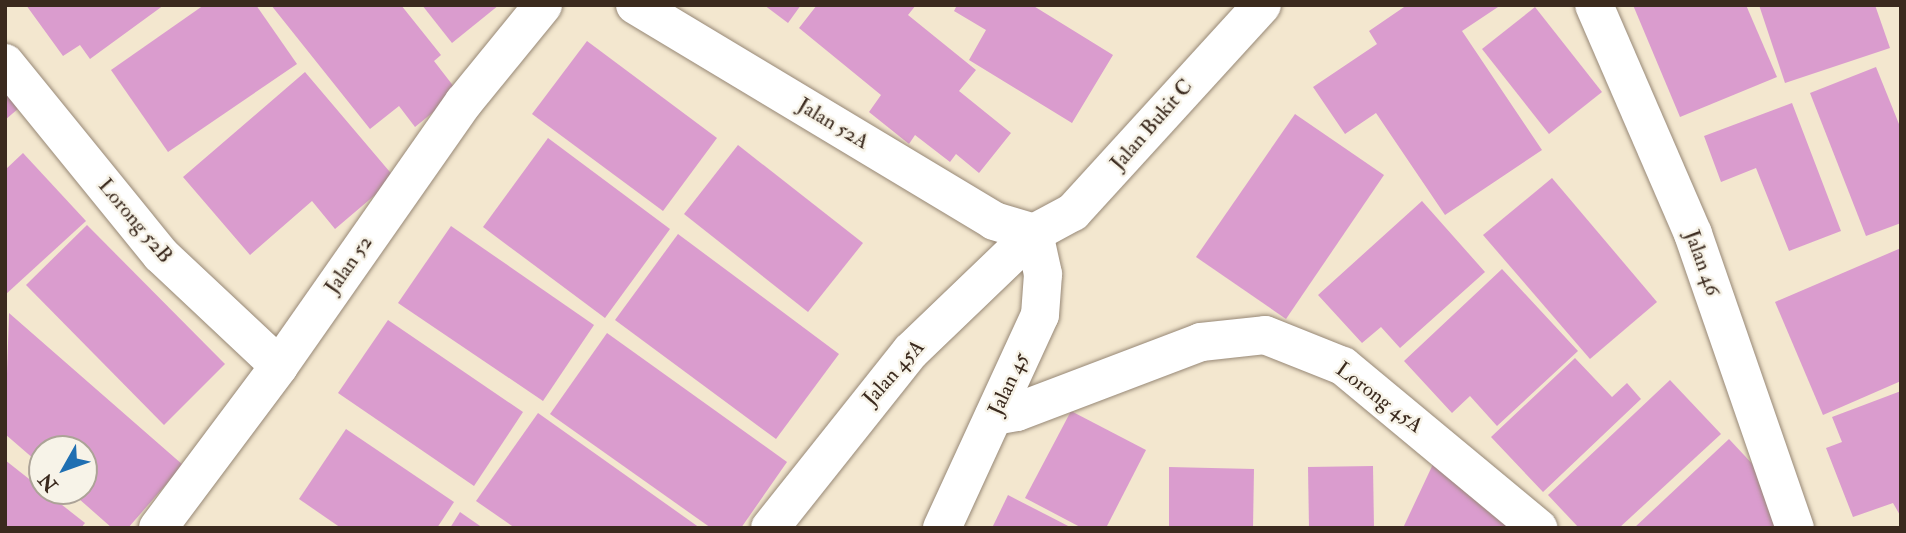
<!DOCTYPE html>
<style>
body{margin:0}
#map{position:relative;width:1906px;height:533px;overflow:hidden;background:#f3e7cf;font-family:"IM FELL Double Pica",serif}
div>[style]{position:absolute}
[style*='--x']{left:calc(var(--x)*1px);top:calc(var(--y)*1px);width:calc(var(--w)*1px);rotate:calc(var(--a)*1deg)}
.building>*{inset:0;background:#da9cce}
.roads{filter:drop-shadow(0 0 2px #978876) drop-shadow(0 0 2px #978876)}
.minor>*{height:38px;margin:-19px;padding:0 19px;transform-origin:19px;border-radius:19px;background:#fff}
span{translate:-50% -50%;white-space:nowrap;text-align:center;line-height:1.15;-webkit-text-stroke:5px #f7f3e8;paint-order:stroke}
.street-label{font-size:21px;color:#3b2a1e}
.frame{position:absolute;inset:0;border:7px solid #3b2a1e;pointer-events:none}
.north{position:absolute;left:28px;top:435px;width:70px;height:70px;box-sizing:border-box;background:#f7f3e8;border:2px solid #aca397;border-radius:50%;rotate:230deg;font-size:19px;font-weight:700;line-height:28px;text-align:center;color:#3b2a1e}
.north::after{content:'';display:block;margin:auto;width:24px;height:32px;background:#1f6fb2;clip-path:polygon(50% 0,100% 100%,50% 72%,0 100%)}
</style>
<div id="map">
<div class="building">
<div style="clip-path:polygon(26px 5px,164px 5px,90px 59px,80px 45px,63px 56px)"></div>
<div style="clip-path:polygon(204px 5px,256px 5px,297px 64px,168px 152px,111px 70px)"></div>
<div style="clip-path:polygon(271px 5px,401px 5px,441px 55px,434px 61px,458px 92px,415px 127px,399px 106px,370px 129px)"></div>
<div style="clip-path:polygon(422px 5px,499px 5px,452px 43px)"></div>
<div style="clip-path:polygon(764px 5px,801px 5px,788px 23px)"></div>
<div style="clip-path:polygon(817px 5px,916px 5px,908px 15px,976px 70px,959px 91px,1011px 133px,979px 173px,956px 154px,950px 162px,915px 135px,909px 144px,869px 112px,881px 95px,799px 28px)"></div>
<div style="clip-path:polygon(957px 5px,1032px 5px,1113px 55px,1072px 123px,969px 60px,986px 30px,954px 11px)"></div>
<div style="clip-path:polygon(1407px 5px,1501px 5px,1462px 31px,1542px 150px,1445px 215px,1376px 113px,1345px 134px,1313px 87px,1377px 44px,1369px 31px)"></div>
<div style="clip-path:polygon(1633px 5px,1746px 5px,1777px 77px,1680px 117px)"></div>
<div style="clip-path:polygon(1759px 5px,1875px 5px,1890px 48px,1785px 83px)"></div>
<div style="clip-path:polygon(1535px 7px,1602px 92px,1549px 134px,1482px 49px)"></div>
<div style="clip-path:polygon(587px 41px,717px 138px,663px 211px,532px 114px)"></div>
<div style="clip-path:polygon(1876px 67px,1901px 129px,1901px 223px,1866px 236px,1810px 93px)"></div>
<div style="clip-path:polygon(305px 72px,395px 178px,335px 229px,312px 201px,250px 255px,183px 177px)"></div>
<div style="clip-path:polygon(5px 93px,19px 108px,5px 120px)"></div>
<div style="clip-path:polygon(1792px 103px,1841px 231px,1789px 251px,1756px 168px,1721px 182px,1704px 136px)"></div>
<div style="clip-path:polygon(1295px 114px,1384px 175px,1286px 319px,1196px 257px)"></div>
<div style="clip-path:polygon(548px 138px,670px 229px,605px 318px,483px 227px)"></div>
<div style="clip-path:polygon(738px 145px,863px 243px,808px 312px,684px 214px)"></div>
<div style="clip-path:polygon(23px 153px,86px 221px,5px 295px,5px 170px)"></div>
<div style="clip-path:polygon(1552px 178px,1657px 302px,1590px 359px,1483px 235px)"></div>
<div style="clip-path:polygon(1422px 201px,1485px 272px,1400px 348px,1381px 327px,1362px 343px,1318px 295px)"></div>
<div style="clip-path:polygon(87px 225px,225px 364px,164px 425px,26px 285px)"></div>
<div style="clip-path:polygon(451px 226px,594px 325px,543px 401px,398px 303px)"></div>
<div style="clip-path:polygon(678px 234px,839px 354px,776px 439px,615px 320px)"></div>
<div style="clip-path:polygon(1901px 248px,1901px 381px,1823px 415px,1775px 302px)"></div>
<div style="clip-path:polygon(1502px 269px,1578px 351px,1497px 426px,1470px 396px,1452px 413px,1404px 361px)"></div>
<div style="clip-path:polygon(9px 313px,183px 465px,128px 528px,112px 528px,70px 491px,84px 491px,84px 449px,42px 449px,42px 466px,5px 434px)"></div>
<div style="clip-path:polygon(388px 320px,523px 412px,474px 486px,338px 393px)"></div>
<div style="clip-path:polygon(607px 333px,787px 462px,741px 528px,711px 528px,550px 414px)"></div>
<div style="clip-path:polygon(1575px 358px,1612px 397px,1627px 383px,1641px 399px,1543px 492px,1491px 437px)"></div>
<div style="clip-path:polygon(1670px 380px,1721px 434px,1619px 528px,1579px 528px,1548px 495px)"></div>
<div style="clip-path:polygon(1901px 391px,1901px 517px,1893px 503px,1853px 517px,1826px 448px,1842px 442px,1832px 417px)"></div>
<div style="clip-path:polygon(1071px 411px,1146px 450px,1106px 528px,1082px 528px,1025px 498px)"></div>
<div style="clip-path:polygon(538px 413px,700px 528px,515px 528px,476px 501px)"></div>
<div style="clip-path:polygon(346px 429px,454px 502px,437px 528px,341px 528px,299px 499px)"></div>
<div style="clip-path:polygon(1729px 439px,1804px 519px,1795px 528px,1634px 528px)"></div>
<div style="clip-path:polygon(5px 460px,85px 523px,81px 528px,5px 528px)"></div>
<div style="clip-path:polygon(1434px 462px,1509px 528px,1403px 528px)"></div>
<div style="clip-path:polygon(1373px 466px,1374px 528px,1309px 528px,1308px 467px)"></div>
<div style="clip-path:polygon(1169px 467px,1254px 469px,1253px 528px,1169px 528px)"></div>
<div style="clip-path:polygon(1008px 495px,1072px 528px,992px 528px)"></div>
<div style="clip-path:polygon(460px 512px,483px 528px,450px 528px)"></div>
</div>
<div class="roads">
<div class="minor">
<div style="--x:635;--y:5;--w:419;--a:31"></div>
<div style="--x:994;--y:221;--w:42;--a:16.7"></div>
<div style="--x:1594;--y:5;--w:249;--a:66.6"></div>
<div style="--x:1693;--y:234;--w:311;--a:70.9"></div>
<div style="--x:5;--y:63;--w:247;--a:50.9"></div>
<div style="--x:161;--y:255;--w:162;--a:43.2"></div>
<div style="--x:994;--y:416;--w:23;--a:-10"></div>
<div style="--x:1017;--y:412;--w:197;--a:-20.8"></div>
<div style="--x:1201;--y:342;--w:64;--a:-6.2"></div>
<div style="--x:1265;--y:335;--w:84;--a:21.7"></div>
<div style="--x:1343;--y:366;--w:254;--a:39.7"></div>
<div style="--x:158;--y:528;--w:202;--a:-53.2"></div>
<div style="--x:279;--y:366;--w:322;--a:-55"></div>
<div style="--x:464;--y:102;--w:125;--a:-50.8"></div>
<div style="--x:770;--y:528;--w:226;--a:-51.5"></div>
<div style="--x:911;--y:351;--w:170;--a:-43.8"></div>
<div style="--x:1034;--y:233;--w:44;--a:-28.3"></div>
<div style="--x:1073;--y:212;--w:280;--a:-47.6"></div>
<div style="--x:942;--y:528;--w:234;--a:-65.3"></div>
<div style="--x:1040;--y:315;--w:41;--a:-85.8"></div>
<div style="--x:1043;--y:274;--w:42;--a:-102.4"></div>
</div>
</div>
<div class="street-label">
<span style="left:833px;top:124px;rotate:31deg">Jalan 52A</span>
<span style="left:1152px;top:125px;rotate:-49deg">Jalan Bukit C</span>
<span style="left:135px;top:221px;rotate:50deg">Lorong 52B</span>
<span style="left:1702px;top:263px;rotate:70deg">Jalan 46</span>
<span style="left:349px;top:265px;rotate:-55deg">Jalan 52</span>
<span style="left:894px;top:373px;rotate:-48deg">Jalan 45A</span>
<span style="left:1009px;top:384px;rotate:-65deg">Jalan 45</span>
<span style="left:1379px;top:398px;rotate:37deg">Lorong 45A</span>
</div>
<div class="frame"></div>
<div class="north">N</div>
</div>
